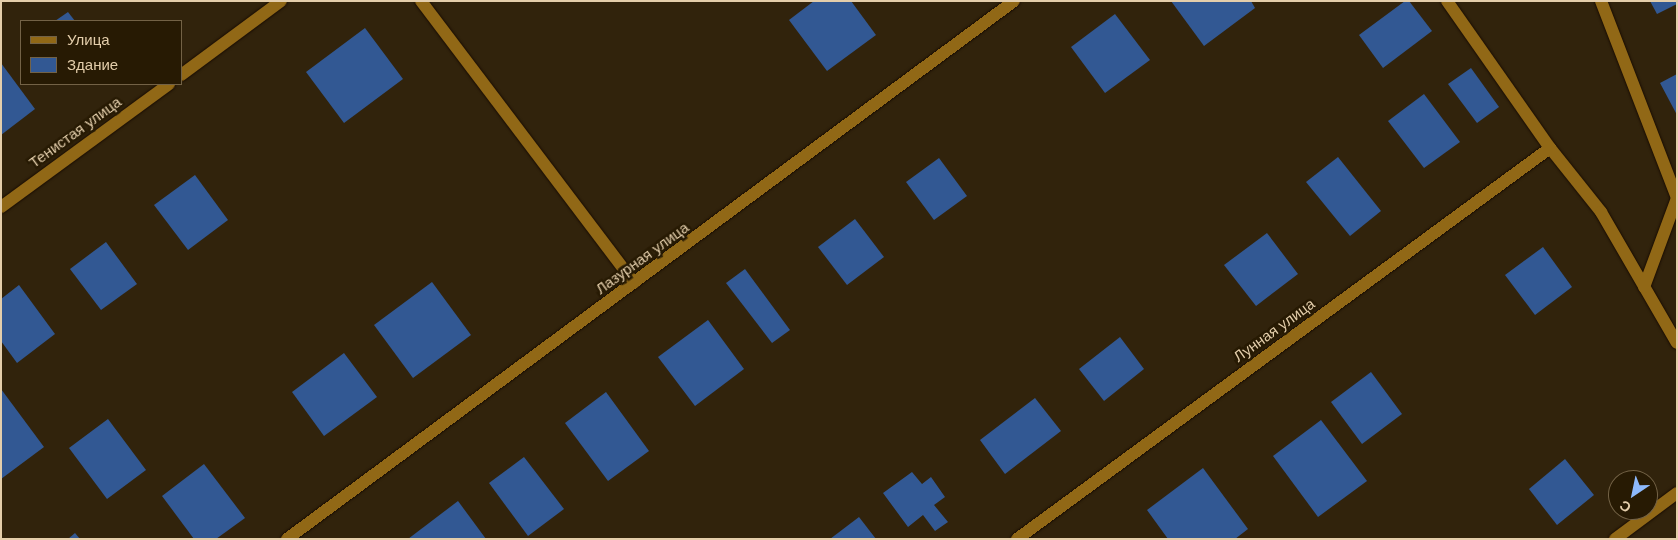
<!DOCTYPE html>
<meta charset="utf-8">
<style>
body{margin:0}
#map{position:relative;width:1678px;height:540px;overflow:hidden;background:#31230c;font-family:Arial,sans-serif}
div>[style]{position:absolute}
[style*='--x']{left:calc(var(--x)*1px);top:calc(var(--y)*1px);width:calc(var(--w)*1px);rotate:calc(var(--a)*1deg)}
.building>*{inset:0;background:#325893}
.roads{filter:drop-shadow(0 0 1px #190c00) drop-shadow(0 0 1px #190c00)}
.minor>*{height:12px;margin:-6px;padding:0 6px;transform-origin:6px;border-radius:6px;background:#916816}
span{translate:-50% -50%;white-space:nowrap;text-align:center;line-height:1.15;-webkit-text-stroke:5px #271a03;paint-order:stroke}
.street-label{font-size:15px;color:#e4ceab}
.frame{position:absolute;inset:0;border:2px solid #e4ceab;pointer-events:none}
.legend{position:absolute;left:20px;top:20px;width:162px;height:65px;box-sizing:border-box;background:#271a03;border:1px solid #736246;margin:0;padding:6px 9px;list-style:none;font-size:15px;color:#e4ceab}
.legend li{display:flex;align-items:center;gap:10px;height:25px}
.legend b{width:25px;border:1px solid #736246}
.north{position:absolute;left:1608px;top:470px;width:50px;height:50px;box-sizing:border-box;background:#271a03;border:1px solid #736246;border-radius:50%;rotate:214deg;font-size:14px;font-weight:700;line-height:20px;text-align:center;color:#e4ceab}
.north::after{content:'';display:block;margin:auto;width:18px;height:22px;background:#8db9fc;clip-path:polygon(50% 0,100% 100%,50% 72%,0 100%)}
</style>
<div id="map">
<div class="building">
<div style="clip-path:polygon(814px 1px,851px 1px,876px 35px,827px 71px,789px 20px)"></div>
<div style="clip-path:polygon(1171px 1px,1251px 1px,1255px 8px,1204px 46px)"></div>
<div style="clip-path:polygon(1405px 1px,1409px 1px,1432px 31px,1383px 68px,1359px 35px)"></div>
<div style="clip-path:polygon(1650px 1px,1677px 1px,1677px 4px,1657px 14px)"></div>
<div style="clip-path:polygon(68px 12px,75px 21px,55px 21px)"></div>
<div style="clip-path:polygon(1115px 14px,1150px 60px,1105px 93px,1071px 47px)"></div>
<div style="clip-path:polygon(365px 28px,403px 79px,344px 123px,306px 72px)"></div>
<div style="clip-path:polygon(1px 63px,35px 109px,1px 135px)"></div>
<div style="clip-path:polygon(1471px 68px,1499px 107px,1477px 123px,1448px 84px)"></div>
<div style="clip-path:polygon(1677px 74px,1677px 115px,1660px 83px)"></div>
<div style="clip-path:polygon(1424px 94px,1460px 142px,1424px 168px,1388px 121px)"></div>
<div style="clip-path:polygon(1338px 157px,1381px 211px,1350px 236px,1306px 182px)"></div>
<div style="clip-path:polygon(939px 158px,967px 196px,934px 220px,906px 182px)"></div>
<div style="clip-path:polygon(195px 175px,228px 220px,188px 250px,154px 205px)"></div>
<div style="clip-path:polygon(855px 219px,884px 257px,847px 285px,818px 247px)"></div>
<div style="clip-path:polygon(1267px 233px,1298px 274px,1256px 306px,1224px 265px)"></div>
<div style="clip-path:polygon(106px 242px,137px 284px,101px 310px,70px 269px)"></div>
<div style="clip-path:polygon(1543px 247px,1572px 287px,1535px 315px,1505px 275px)"></div>
<div style="clip-path:polygon(745px 269px,790px 330px,772px 343px,726px 283px)"></div>
<div style="clip-path:polygon(432px 282px,471px 335px,413px 378px,374px 325px)"></div>
<div style="clip-path:polygon(19px 285px,55px 334px,17px 363px,1px 341px,1px 299px)"></div>
<div style="clip-path:polygon(708px 320px,744px 369px,695px 406px,658px 357px)"></div>
<div style="clip-path:polygon(1120px 337px,1144px 369px,1104px 401px,1079px 369px)"></div>
<div style="clip-path:polygon(344px 353px,377px 397px,324px 436px,292px 392px)"></div>
<div style="clip-path:polygon(1371px 372px,1402px 414px,1362px 444px,1331px 402px)"></div>
<div style="clip-path:polygon(1px 389px,44px 447px,1px 479px)"></div>
<div style="clip-path:polygon(606px 392px,649px 451px,608px 481px,565px 423px)"></div>
<div style="clip-path:polygon(1035px 398px,1061px 431px,1005px 474px,980px 440px)"></div>
<div style="clip-path:polygon(108px 419px,146px 470px,107px 499px,69px 448px)"></div>
<div style="clip-path:polygon(1321px 420px,1367px 481px,1318px 517px,1273px 456px)"></div>
<div style="clip-path:polygon(524px 457px,564px 509px,528px 536px,489px 483px)"></div>
<div style="clip-path:polygon(1565px 459px,1594px 495px,1557px 525px,1529px 489px)"></div>
<div style="clip-path:polygon(204px 464px,245px 518px,216px 539px,194px 539px,162px 496px)"></div>
<div style="clip-path:polygon(1203px 468px,1248px 529px,1235px 539px,1168px 539px,1147px 510px)"></div>
<div style="clip-path:polygon(912px 472px,922px 484px,931px 477px,945px 497px,934px 505px,948px 522px,935px 531px,923px 515px,908px 527px,883px 493px)"></div>
<div style="clip-path:polygon(458px 501px,486px 539px,408px 539px)"></div>
<div style="clip-path:polygon(859px 517px,876px 539px,830px 539px)"></div>
<div style="clip-path:polygon(75px 533px,80px 539px,68px 539px)"></div>
</div>
<div class="roads">
<div class="minor">
<div style="--x:421;--y:1;--w:353;--a:52.9"></div>
<div style="--x:1447;--y:1;--w:179;--a:55"></div>
<div style="--x:1550;--y:148;--w:82;--a:51.4"></div>
<div style="--x:1601;--y:212;--w:151;--a:59.9"></div>
<div style="--x:1601;--y:1;--w:211;--a:68.9"></div>
<div style="--x:1677;--y:198;--w:95;--a:110.3"></div>
<div style="--x:181;--y:75;--w:124;--a:-36.5"></div>
<div style="--x:1;--y:207;--w:208;--a:-36.2"></div>
<div style="--x:287;--y:539;--w:904;--a:-36.5"></div>
<div style="--x:1017;--y:539;--w:661;--a:-36.26"></div>
<div style="--x:1615;--y:539;--w:77;--a:-36.6"></div>
</div>
</div>
<div class="street-label">
<span style="left:75px;top:132px;rotate:-36deg">Тенистая улица</span>
<span style="left:642px;top:258px;rotate:-36deg">Лазурная улица</span>
<span style="left:1274px;top:330px;rotate:-36deg">Лунная улица</span>
</div>
<div class="frame"></div>
<ul class="legend">
<li><b style="height:6px;background:#916816"></b>Улица</li>
<li><b style="height:14px;background:#325893"></b>Здание</li>
</ul>
<div class="north">С</div>
</div>
